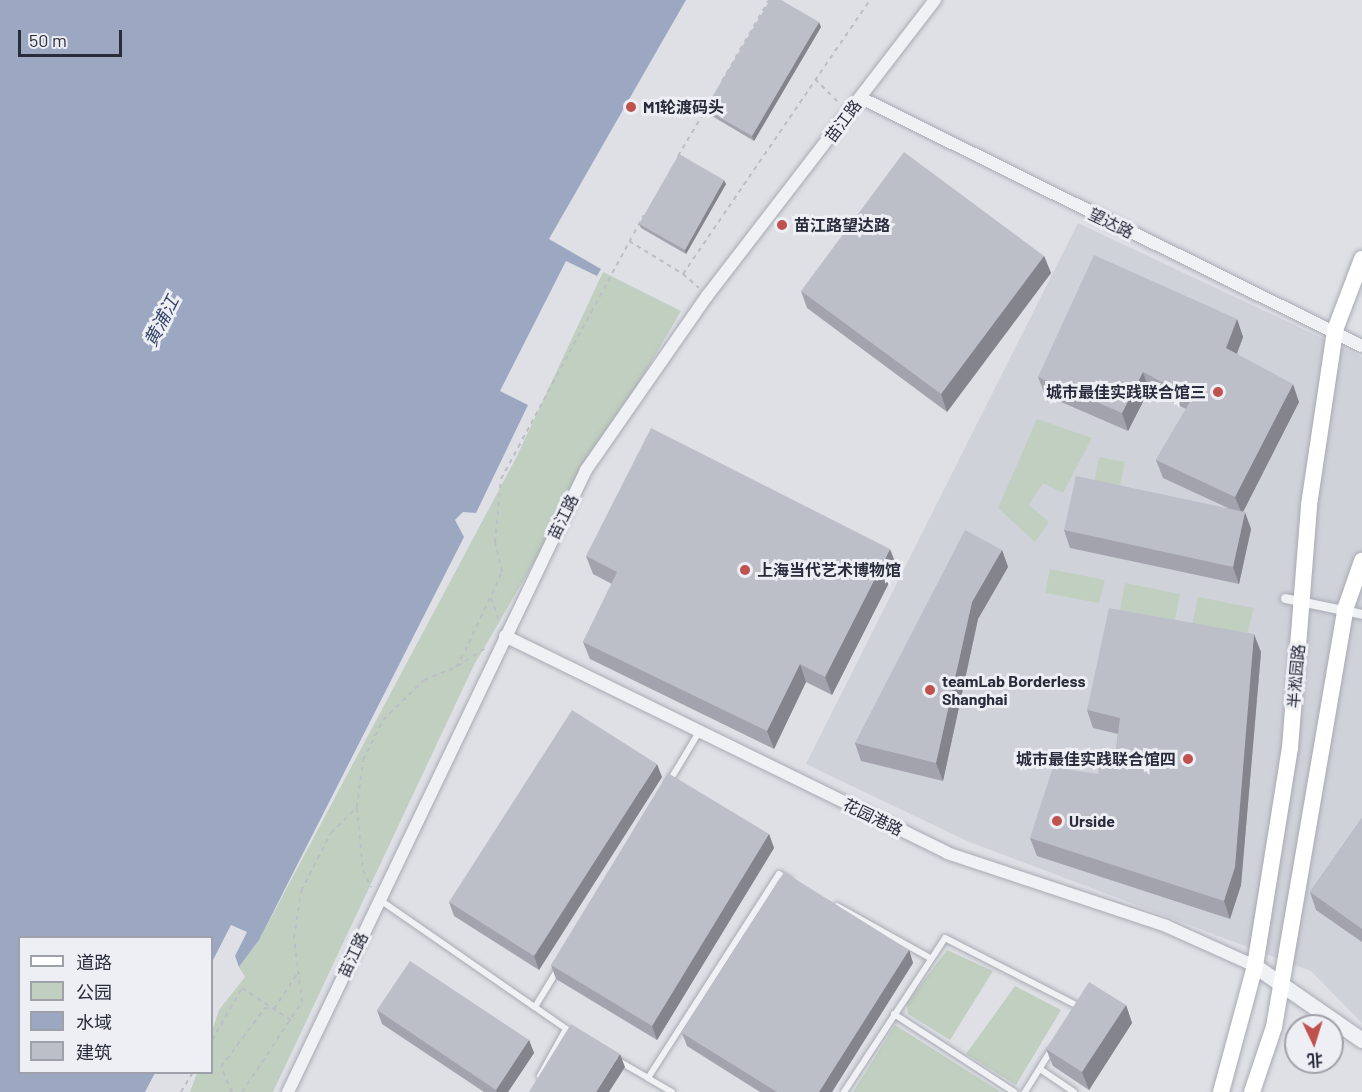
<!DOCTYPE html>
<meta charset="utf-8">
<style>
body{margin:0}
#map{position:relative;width:1362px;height:1092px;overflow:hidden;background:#dee0e6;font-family:Barlow,"Noto Sans SC",sans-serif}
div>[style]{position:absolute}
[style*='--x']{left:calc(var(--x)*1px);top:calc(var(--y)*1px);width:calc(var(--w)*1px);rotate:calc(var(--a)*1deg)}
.built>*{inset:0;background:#d0d2da}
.green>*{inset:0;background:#c1cfc0}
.water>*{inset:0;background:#9ca8c2}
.path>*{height:2px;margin-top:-1px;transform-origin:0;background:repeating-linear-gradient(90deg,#bcbec5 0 4.5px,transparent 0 9px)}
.roads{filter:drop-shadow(0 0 2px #a8aab3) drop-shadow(0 0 2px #a8aab3)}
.service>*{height:6px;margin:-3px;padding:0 3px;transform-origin:3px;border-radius:3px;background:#f0f1f5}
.pedestrian>*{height:9px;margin:-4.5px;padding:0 4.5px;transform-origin:4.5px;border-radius:4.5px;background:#f0f1f5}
.minor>*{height:12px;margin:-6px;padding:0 6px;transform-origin:6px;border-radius:6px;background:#f0f1f5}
.tertiary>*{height:15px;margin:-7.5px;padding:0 7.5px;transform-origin:7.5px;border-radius:7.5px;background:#f0f1f5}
.secondary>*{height:16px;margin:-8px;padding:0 8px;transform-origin:8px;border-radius:8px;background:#fff}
.wall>*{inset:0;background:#a2a3ac}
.shaded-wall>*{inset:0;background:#84858c}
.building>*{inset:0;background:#bcbec8}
.dots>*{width:16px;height:16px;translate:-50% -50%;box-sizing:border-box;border:3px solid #edeff4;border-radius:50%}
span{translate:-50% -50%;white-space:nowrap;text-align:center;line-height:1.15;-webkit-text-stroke:6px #edeff4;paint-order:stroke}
.poi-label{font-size:16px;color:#292c3b;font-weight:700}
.left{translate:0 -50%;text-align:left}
.right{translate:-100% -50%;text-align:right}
.street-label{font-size:16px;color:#292c3b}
.water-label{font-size:18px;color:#37456a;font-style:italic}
.legend{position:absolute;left:18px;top:936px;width:195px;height:138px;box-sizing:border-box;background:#edeff4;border:2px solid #9fa1aa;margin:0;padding:8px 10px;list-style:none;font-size:18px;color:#292c3b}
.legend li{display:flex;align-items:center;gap:12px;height:30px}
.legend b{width:30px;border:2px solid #9fa1aa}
.north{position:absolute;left:1284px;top:1014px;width:60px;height:60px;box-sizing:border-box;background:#edeff4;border:2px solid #9fa1aa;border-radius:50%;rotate:176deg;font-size:16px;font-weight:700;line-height:24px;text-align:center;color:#292c3b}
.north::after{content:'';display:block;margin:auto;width:21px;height:27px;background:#bf524f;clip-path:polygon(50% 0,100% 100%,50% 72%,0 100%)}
.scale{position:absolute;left:18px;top:30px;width:104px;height:27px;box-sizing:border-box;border:3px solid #292c3b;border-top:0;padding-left:8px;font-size:18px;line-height:21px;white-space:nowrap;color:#292c3b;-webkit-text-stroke:4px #edeff4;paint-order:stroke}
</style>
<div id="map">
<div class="built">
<div style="clip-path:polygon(1078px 223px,1362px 357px,1362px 1023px,1311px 971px,967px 841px,806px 764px)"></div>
</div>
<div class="green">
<div style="clip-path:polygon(603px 272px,681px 311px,474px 665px,273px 1092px,190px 1092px,197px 1073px,212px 1072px,212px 1031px,219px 1010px,245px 977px,239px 967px,259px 940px,516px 458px)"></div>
<div style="clip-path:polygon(1037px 419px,1092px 438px,1063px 493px,1043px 483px,1029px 505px,1049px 522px,1035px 542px,998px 508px)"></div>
<div style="clip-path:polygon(1099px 457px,1125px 462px,1120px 487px,1094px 483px)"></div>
<div style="clip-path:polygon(1050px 569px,1105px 580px,1099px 603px,1045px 593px)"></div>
<div style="clip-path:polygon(1125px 583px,1180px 594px,1175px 620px,1120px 610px)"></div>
<div style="clip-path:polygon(1198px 597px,1254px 608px,1247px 635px,1192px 625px)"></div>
<div style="clip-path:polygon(947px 950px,993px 971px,950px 1040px,908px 1014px,907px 1003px)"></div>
<div style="clip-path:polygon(1015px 986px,1061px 1010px,1016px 1085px,966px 1054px)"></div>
<div style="clip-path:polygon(895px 1025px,1001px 1092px,853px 1092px)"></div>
</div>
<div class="water">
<div style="clip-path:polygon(0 0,686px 0,549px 239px,601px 269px,597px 276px,566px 261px,500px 391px,528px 405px,476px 513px,463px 512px,455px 520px,464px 537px,259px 940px,239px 967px,235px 956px,247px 932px,231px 925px,212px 962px,212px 938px,20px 938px,20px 1072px,155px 1073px,145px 1092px,0 1092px)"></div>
</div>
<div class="path">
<div style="--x:815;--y:79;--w:35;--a:45"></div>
<div style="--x:722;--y:81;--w:94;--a:-59.9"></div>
<div style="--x:678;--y:156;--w:55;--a:-59.2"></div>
<div style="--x:629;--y:241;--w:63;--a:31.4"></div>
<div style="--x:683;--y:274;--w:332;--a:-55.7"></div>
<div style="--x:683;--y:274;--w:21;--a:41"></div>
<div style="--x:491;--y:598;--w:23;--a:70"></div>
<div style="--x:458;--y:666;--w:33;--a:-33"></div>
<div style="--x:357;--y:808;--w:62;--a:84.5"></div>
<div style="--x:363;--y:870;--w:19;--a:65"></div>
<div style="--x:212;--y:1040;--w:60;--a:-60"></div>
<div style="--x:242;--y:988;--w:60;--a:33.4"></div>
<div style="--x:181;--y:1092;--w:23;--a:-59"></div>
<div style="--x:232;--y:1092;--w:27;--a:-114"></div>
<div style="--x:221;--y:1067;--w:74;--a:-53.3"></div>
<div style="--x:265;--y:1008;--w:9;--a:6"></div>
<div style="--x:274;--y:1009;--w:45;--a:-56.7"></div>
<div style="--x:242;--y:1092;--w:108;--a:-56.3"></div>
<div style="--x:302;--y:1002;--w:64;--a:-97.1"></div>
<div style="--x:294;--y:938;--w:48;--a:-81.5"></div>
<div style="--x:301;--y:891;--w:65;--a:-62.7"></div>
<div style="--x:331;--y:833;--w:37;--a:-45"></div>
<div style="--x:357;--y:807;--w:47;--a:-82.7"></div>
<div style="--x:363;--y:760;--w:45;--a:-63.4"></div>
<div style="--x:383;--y:720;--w:57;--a:-44.3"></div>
<div style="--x:424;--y:680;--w:35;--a:-22"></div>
<div style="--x:456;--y:667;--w:18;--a:-61"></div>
<div style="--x:465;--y:651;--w:87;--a:-64.9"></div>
<div style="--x:502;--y:572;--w:31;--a:-103"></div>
<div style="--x:495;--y:542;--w:63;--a:-84.6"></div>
<div style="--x:501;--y:479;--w:300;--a:-61.6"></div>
</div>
<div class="roads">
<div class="service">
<div style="--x:669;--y:782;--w:58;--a:-59"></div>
<div style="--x:380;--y:900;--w:226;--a:34.7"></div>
<div style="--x:566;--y:1029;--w:54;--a:119"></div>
<div style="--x:837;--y:906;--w:107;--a:29.2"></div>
<div style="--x:535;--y:1007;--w:44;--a:-58.8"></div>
<div style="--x:894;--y:1014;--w:143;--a:33"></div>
<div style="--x:617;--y:1060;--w:36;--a:30"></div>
<div style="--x:1040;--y:1069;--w:41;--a:34.1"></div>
<div style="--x:672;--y:1092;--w:28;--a:-150"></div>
<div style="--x:648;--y:1078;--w:242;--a:-57.3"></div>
<div style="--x:779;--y:874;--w:12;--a:31"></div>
<div style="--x:844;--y:1092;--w:184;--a:-56.7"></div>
<div style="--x:945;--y:938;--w:149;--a:27.1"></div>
<div style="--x:1025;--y:1092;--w:49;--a:-58.2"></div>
</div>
<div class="pedestrian">
<div style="--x:1285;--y:598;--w:79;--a:11.7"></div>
</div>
<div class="minor">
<div style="--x:861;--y:98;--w:559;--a:26.34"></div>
<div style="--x:505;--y:636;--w:492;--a:26.1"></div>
<div style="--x:947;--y:853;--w:231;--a:18.4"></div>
<div style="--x:1166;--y:926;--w:98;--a:24.2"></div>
<div style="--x:288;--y:1092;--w:690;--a:-64.4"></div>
<div style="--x:586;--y:470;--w:212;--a:-55.2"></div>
<div style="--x:707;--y:296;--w:374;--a:-52.4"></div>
</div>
<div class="tertiary">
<div style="--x:1255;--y:966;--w:130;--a:34.7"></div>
</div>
<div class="secondary">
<div style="--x:1221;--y:1092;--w:131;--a:-74.9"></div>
<div style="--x:1255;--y:966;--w:221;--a:-80.9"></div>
<div style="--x:1290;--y:748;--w:244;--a:-85.5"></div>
<div style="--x:1309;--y:505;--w:177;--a:-81.5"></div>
<div style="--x:1335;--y:330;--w:76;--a:-69.2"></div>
<div style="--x:1252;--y:1092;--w:69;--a:-71.3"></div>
<div style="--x:1274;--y:1027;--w:426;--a:-80.3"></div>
<div style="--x:1346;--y:607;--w:49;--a:-70.8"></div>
</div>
</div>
<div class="wall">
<div style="clip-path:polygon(821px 27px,754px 141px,707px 113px,705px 109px)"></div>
<div style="clip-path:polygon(726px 184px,686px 254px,641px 228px,639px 224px)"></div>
<div style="clip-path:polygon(1044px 256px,1051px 273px,947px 412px,807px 308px,801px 291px)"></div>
<div style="clip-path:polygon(1237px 319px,1243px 337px,1237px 354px,1299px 402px,1243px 512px,1251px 529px,1239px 584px,1070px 548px,1064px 530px,1228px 508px,1163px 478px,1156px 460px,1186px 409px,1149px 390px,1128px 431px,1045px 395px,1038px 377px)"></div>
<div style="clip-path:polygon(1002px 550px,1008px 567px,978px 619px,943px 781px,861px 761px,855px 743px)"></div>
<div style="clip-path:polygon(586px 556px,897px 567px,832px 695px,806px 682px,774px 749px,590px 659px,583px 642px,612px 584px,593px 574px)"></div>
<div style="clip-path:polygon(1261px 652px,1241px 885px,1230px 919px,1037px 856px,1030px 838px,1098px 774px,1114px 766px,1118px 734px,1093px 728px,1087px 710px)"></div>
<div style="clip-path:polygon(662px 777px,539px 970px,454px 916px,449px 902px)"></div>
<div style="clip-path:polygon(1362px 818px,1362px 942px,1316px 910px,1310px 892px)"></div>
<div style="clip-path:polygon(769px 834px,774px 848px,657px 1040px,556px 979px,551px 965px)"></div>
<div style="clip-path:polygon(909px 950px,913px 963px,832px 1092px,760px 1092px,687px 1046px,682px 1033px)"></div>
<div style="clip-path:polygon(1126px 1005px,1132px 1023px,1089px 1090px,1053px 1066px,1046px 1049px)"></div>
<div style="clip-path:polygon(377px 1010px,529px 1040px,534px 1053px,508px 1092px,484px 1092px,382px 1024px)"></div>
</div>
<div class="shaded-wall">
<div style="clip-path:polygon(819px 22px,821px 27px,754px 141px,752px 136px)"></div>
<div style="clip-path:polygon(724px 180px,726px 184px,686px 254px,685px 250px)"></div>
<div style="clip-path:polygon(1044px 256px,1051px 273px,947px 412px,941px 394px)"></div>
<div style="clip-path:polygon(1237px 319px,1243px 337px,1232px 366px,1226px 348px)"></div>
<div style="clip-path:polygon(1143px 372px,1149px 390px,1128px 431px,1122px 413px)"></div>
<div style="clip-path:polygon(1293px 384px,1299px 402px,1242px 514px,1235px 497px)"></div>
<div style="clip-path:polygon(1245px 512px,1251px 529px,1239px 584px,1233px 567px)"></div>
<div style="clip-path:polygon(890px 549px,897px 567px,832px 695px,825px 677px)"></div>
<div style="clip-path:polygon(1002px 550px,1008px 567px,978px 619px,943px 781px,936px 763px,972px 602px)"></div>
<div style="clip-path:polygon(1254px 634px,1261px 652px,1241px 885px,1230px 919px,1224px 901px)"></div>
<div style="clip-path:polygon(800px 664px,806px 682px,774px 749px,767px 731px)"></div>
<div style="clip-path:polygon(657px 764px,662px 777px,539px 970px,534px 956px)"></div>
<div style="clip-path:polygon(769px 834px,774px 848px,657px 1040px,652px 1026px)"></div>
<div style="clip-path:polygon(909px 950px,913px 963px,832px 1092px,819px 1092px)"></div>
<div style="clip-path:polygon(1126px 1005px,1132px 1023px,1089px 1090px,1082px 1072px)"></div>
<div style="clip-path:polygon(529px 1040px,534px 1053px,508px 1092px,497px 1092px,496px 1090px)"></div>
<div style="clip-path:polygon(620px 1054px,625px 1067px,609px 1092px,596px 1092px)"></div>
</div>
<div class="building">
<div style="clip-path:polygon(770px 0,781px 0,819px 22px,752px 136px,705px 109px)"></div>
<div style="clip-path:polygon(904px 152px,1044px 256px,941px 394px,801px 291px)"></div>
<div style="clip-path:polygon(679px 154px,724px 180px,685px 250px,639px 224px)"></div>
<div style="clip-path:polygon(1094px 255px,1237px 319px,1226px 348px,1293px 384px,1235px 497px,1156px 460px,1192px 398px,1143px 372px,1122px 413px,1038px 377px)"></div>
<div style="clip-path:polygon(651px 428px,890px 549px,825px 677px,800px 664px,767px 731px,583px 642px,617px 572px,586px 556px)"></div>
<div style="clip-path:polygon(1076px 476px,1245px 512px,1233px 567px,1064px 530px)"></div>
<div style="clip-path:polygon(965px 530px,1002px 550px,972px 602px,936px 763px,855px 743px)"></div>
<div style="clip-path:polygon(1109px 608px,1254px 634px,1235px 867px,1224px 901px,1030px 838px,1053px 767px,1098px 774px,1099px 765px,1114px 766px,1120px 718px,1087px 710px)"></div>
<div style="clip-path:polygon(572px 710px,657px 764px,534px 956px,449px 902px)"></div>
<div style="clip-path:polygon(668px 773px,769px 834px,652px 1026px,551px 965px)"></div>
<div style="clip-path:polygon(1362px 818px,1362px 929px,1310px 892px)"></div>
<div style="clip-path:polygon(784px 872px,909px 950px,819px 1092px,777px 1092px,682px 1033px)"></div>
<div style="clip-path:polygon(410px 961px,529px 1040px,496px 1090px,377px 1010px)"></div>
<div style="clip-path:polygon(1089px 982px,1126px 1005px,1082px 1072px,1046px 1049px)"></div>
<div style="clip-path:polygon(571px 1024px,620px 1054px,596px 1092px,529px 1092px)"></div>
</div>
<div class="dots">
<div style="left:631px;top:107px;background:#bf524f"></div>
<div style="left:782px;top:225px;background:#bf524f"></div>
<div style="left:1218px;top:392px;background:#bf524f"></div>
<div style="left:745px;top:570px;background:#bf524f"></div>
<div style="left:930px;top:690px;background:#bf524f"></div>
<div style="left:1188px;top:759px;background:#bf524f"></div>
<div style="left:1057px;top:821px;background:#bf524f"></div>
</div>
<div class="poi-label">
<span class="left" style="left:643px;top:107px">M1轮渡码头</span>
<span class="left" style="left:794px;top:225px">苗江路望达路</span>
<span class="right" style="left:1206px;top:392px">城市最佳实践联合馆三</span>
<span class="left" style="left:757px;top:570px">上海当代艺术博物馆</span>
<span class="left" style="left:942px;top:690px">teamLab Borderless<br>Shanghai</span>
<span class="right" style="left:1176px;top:759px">城市最佳实践联合馆四</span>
<span class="left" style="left:1069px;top:821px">Urside</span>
</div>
<div class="street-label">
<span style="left:843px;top:121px;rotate:-53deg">苗江路</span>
<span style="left:1111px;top:223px;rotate:26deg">望达路</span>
<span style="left:563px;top:517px;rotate:-64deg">苗江路</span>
<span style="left:1296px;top:676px;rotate:-85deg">半淞园路</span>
<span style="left:873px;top:817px;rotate:26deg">花园港路</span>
<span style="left:353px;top:955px;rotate:-65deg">苗江路</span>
</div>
<div class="water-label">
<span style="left:161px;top:321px;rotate:-63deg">黄浦江</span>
</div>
<ul class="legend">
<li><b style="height:8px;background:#fff"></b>道路</li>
<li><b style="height:16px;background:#c1cfc0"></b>公园</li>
<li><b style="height:16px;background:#9ca8c2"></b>水域</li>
<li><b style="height:16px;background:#bcbec8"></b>建筑</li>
</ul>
<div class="north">北</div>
<div class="scale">50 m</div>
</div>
